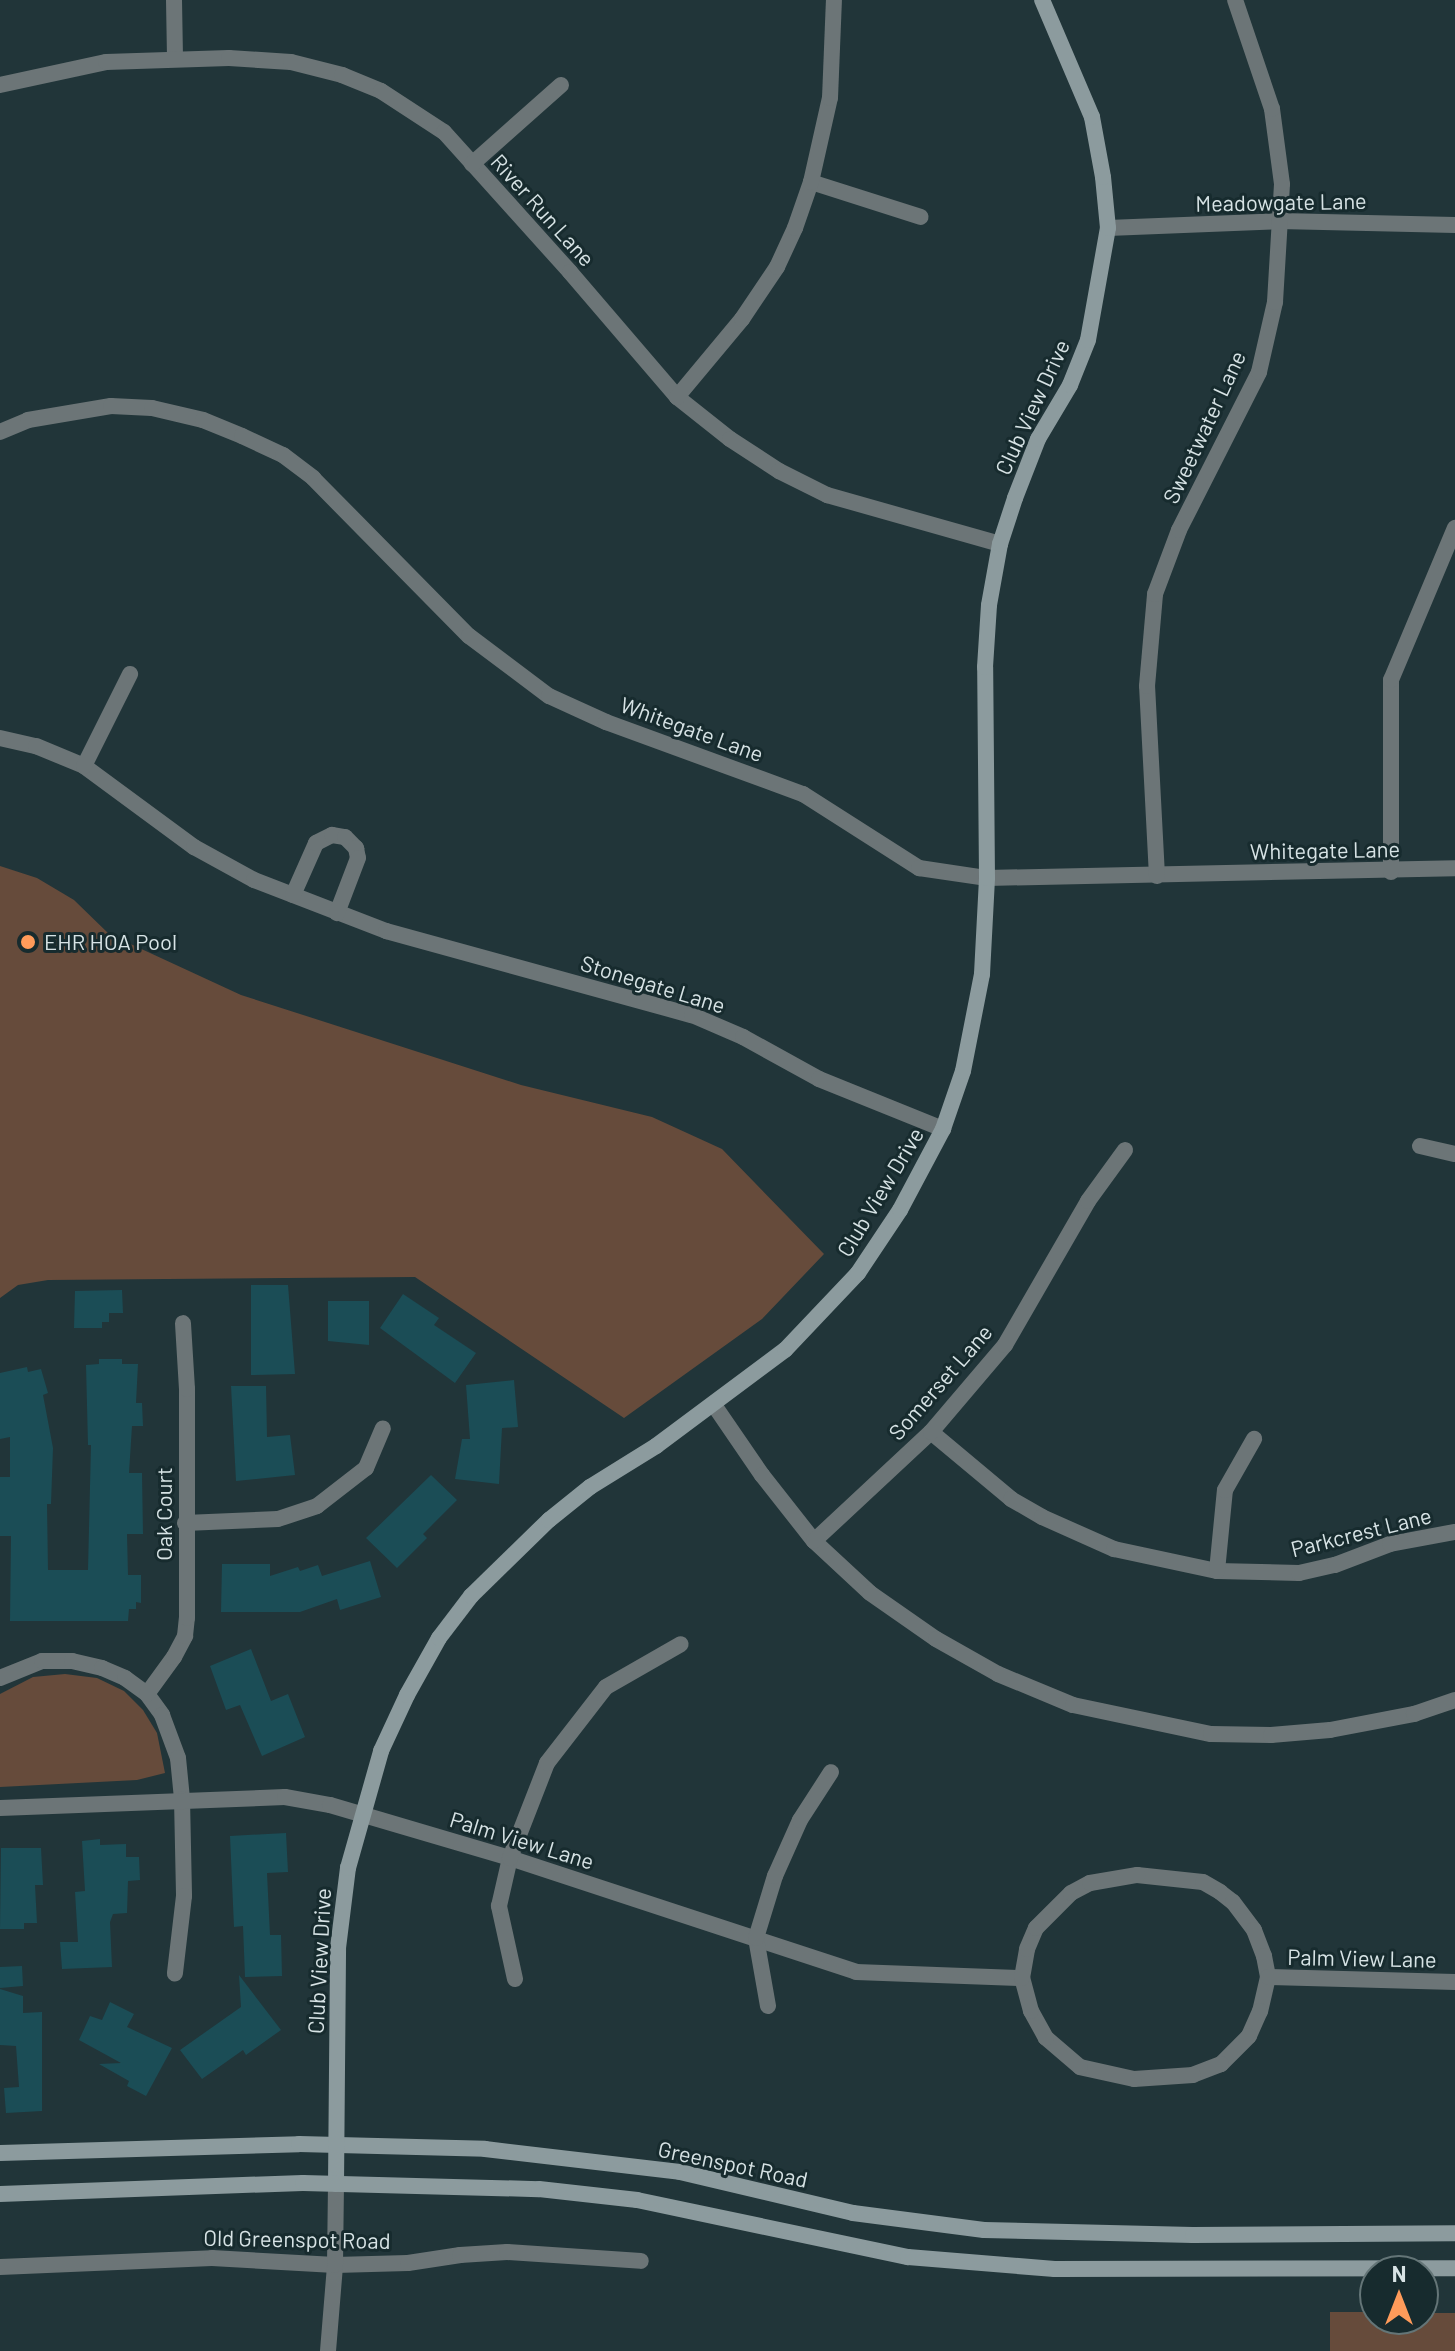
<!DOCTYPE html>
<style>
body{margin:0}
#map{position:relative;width:1455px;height:2351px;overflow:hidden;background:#213539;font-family:Barlow,sans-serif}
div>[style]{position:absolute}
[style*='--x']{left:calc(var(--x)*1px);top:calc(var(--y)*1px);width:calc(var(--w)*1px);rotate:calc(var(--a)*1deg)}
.green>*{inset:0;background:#664b3b}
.building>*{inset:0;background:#1b4d56}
.street>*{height:16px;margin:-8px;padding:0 8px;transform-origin:8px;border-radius:8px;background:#6c7577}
.secondary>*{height:16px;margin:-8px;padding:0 8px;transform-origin:8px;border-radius:8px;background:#8c9b9e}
.dots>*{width:22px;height:22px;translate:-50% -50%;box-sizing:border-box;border:4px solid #172b2e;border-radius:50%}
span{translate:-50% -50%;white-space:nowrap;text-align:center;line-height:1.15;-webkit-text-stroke:6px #172b2e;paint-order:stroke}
.street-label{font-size:22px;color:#d7e3e5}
.poi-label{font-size:22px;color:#d7e3e5}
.left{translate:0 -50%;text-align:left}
.north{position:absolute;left:1359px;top:2255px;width:80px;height:80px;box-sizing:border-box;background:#172b2e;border:2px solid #647577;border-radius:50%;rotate:0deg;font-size:22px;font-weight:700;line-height:32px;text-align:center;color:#d7e3e5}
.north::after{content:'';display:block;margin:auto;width:28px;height:36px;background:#ff9b5a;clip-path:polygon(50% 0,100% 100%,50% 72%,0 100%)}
</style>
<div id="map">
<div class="green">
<div style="clip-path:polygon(0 866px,37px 878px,74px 900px,109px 934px,241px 995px,521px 1085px,652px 1117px,722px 1149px,824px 1254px,762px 1319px,624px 1418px,415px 1277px,48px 1280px,18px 1285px,0 1298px)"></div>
<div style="clip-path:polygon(65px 1674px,97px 1678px,124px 1691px,143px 1710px,157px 1733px,165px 1773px,137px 1780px,0 1787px,0 1694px,33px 1677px)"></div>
<div style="clip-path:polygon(1330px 2312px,1375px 2312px,1375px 2319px,1423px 2319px,1423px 2313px,1455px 2313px,1455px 2351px,1330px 2351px)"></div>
</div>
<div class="building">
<div style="clip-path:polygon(251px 1285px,288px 1285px,295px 1374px,251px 1375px)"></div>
<div style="clip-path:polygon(122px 1290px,123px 1313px,109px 1313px,109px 1322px,102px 1322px,102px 1328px,74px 1328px,75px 1291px)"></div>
<div style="clip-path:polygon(403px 1294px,439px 1318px,434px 1325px,476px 1353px,455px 1383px,380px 1328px)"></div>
<div style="clip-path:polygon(328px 1301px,369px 1301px,369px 1345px,328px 1341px)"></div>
<div style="clip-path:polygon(99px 1359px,122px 1359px,122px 1364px,138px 1364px,136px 1403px,142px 1403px,143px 1426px,132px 1426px,129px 1473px,142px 1473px,143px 1534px,127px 1534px,128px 1575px,141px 1575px,141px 1603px,136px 1602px,136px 1609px,129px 1609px,128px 1621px,10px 1621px,11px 1536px,0 1536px,0 1477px,10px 1477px,10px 1437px,0 1439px,0 1373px,27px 1367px,28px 1372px,41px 1369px,48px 1393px,43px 1395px,53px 1448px,51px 1504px,47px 1504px,48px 1570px,88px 1570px,91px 1445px,88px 1445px,86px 1365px,99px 1364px)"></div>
<div style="clip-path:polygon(514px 1380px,518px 1427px,502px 1428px,499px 1484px,455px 1479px,462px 1439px,470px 1439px,466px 1385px)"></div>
<div style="clip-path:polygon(231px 1386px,266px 1386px,267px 1437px,290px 1435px,295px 1475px,236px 1481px)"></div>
<div style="clip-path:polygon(431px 1475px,457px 1500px,423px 1534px,427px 1538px,397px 1568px,366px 1538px)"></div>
<div style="clip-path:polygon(370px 1561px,381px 1597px,340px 1610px,337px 1599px,300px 1612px,221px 1612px,222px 1564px,270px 1564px,270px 1576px,298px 1567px,300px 1571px,318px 1565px,322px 1576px)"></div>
<div style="clip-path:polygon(251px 1649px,271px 1701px,288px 1694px,305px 1737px,262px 1756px,240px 1705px,226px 1710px,210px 1666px)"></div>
<div style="clip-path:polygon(286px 1833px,288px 1872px,267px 1873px,270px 1935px,281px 1935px,282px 1976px,245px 1977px,243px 1926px,234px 1927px,230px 1836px)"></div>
<div style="clip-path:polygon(100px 1839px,100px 1845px,126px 1844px,126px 1857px,139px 1857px,140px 1880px,128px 1881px,127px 1913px,113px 1914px,110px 1922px,112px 1967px,62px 1969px,60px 1942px,78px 1942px,75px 1892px,85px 1891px,82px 1841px)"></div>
<div style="clip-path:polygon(1px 1848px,41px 1848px,43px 1885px,35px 1885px,37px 1923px,24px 1923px,24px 1929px,0 1929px)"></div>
<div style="clip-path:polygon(22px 1966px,23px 1986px,0 1988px,0 1967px)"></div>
<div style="clip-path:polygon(239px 1975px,281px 2030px,246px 2055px,243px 2050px,202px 2079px,180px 2050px,241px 2007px)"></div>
<div style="clip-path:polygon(0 1989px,23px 1996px,23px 2013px,42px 2012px,42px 2111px,6px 2113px,4px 2088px,19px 2087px,16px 2046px,0 2045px)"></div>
<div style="clip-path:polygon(110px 2002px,134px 2014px,127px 2027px,172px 2048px,146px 2096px,127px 2086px,129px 2081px,99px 2064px,121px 2063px,79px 2040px,90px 2016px,102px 2020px)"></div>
</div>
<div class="street">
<div style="--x:174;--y:0;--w:57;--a:89"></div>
<div style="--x:0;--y:85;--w:108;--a:-12.2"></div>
<div style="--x:106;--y:62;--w:123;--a:-1.9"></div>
<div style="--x:229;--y:58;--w:62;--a:3.7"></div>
<div style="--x:291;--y:62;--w:53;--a:14.3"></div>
<div style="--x:342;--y:75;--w:42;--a:22.3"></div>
<div style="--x:381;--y:91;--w:75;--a:33.1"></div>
<div style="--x:444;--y:132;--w:188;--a:48"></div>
<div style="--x:570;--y:272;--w:165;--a:49.4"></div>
<div style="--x:677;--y:397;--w:68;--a:38.4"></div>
<div style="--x:730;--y:439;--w:59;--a:33.1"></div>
<div style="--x:779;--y:471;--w:54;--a:26.6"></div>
<div style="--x:827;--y:495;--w:180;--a:15.8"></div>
<div style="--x:472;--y:164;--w:119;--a:-41.6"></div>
<div style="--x:811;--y:182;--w:115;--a:17.7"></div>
<div style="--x:1108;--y:228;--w:171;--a:-2.3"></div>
<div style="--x:1279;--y:221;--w:176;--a:1.3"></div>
<div style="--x:677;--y:397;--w:102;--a:-50.2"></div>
<div style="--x:742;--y:319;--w:63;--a:-56.1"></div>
<div style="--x:777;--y:267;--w:43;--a:-65.2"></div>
<div style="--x:795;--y:228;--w:49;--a:-70.8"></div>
<div style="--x:811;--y:182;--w:86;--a:-77.3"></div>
<div style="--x:830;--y:98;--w:98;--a:-87.7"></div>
<div style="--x:0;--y:432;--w:30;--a:-23"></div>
<div style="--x:28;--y:420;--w:84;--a:-9.6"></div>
<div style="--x:111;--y:406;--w:41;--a:2.8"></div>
<div style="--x:152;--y:408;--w:52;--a:13.2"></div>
<div style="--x:203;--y:420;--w:42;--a:22.3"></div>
<div style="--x:242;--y:436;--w:45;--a:24.9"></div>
<div style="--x:283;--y:455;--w:38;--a:37"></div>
<div style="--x:313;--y:478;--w:222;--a:45.4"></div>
<div style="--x:469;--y:636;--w:100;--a:36.9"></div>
<div style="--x:549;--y:696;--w:63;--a:24.5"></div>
<div style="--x:606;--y:722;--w:210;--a:20.1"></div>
<div style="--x:803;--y:794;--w:138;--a:32.5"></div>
<div style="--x:919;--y:868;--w:69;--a:8.4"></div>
<div style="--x:987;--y:878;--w:468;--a:-1.2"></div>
<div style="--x:0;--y:738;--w:37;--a:13"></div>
<div style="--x:36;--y:746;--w:52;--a:22.6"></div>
<div style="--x:84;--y:766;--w:137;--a:36.4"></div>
<div style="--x:194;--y:847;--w:68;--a:28.8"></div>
<div style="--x:254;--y:880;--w:142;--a:21.1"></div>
<div style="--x:386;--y:931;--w:317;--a:15.4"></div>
<div style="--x:692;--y:1015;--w:56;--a:23.3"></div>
<div style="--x:743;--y:1037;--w:87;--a:28.9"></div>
<div style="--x:819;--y:1079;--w:134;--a:22"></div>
<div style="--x:84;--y:766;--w:103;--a:-63.4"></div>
<div style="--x:1391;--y:872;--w:192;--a:-90"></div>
<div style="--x:1391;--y:680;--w:165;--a:-67.2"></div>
<div style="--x:1157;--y:876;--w:190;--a:-93"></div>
<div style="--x:1147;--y:686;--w:92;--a:-85"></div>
<div style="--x:1155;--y:594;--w:68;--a:-69.4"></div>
<div style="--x:1179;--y:530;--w:177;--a:-63.1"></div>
<div style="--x:1259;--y:372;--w:72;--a:-77.1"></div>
<div style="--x:1275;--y:302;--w:118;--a:-86.6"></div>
<div style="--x:1282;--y:184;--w:76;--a:-97.6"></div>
<div style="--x:1272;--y:109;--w:115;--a:-108.7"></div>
<div style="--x:293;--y:895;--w:57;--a:-66.1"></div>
<div style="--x:316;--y:843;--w:18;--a:-27"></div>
<div style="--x:332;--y:835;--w:13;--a:9"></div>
<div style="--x:345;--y:837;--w:16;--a:45"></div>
<div style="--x:356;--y:848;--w:10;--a:79"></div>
<div style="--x:358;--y:858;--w:59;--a:110.9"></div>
<div style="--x:1420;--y:1146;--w:36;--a:13"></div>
<div style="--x:714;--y:1405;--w:85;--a:55.6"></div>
<div style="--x:762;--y:1475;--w:84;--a:51.8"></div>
<div style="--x:814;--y:1541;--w:76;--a:42.9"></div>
<div style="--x:870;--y:1593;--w:80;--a:34.9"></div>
<div style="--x:936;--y:1639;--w:71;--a:29.4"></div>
<div style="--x:998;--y:1674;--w:81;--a:22.5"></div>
<div style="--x:1073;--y:1705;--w:141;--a:11.9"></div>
<div style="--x:1211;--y:1734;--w:60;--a:1"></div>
<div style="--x:1271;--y:1735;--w:59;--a:-4.8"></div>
<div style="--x:1330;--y:1730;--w:86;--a:-10.8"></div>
<div style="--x:1414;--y:1714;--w:43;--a:-18.9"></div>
<div style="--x:931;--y:1432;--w:104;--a:39.9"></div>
<div style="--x:1011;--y:1499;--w:36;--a:30"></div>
<div style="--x:1042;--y:1517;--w:79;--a:24"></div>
<div style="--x:1114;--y:1549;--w:105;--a:12.1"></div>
<div style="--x:1217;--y:1571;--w:82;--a:1.4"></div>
<div style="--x:1299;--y:1573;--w:37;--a:-13"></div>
<div style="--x:1335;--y:1565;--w:59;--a:-20.9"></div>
<div style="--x:1390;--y:1544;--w:66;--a:-10.5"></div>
<div style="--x:185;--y:1523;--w:93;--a:-2.5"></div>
<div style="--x:278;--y:1519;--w:41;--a:-18.4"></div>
<div style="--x:317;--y:1506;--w:62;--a:-37.8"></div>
<div style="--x:366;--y:1468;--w:43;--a:-67"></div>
<div style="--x:814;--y:1541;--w:160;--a:-43"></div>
<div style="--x:931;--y:1432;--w:114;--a:-49.6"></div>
<div style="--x:1005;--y:1345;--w:166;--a:-60"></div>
<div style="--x:1088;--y:1201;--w:63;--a:-54"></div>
<div style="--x:1217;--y:1571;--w:81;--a:-84.4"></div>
<div style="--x:1225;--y:1490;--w:59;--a:-60.4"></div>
<div style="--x:0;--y:1678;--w:45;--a:-22"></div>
<div style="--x:42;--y:1661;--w:30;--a:0"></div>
<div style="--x:72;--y:1661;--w:31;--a:13"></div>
<div style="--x:102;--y:1668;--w:25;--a:23"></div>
<div style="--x:125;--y:1678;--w:27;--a:36"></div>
<div style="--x:147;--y:1694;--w:26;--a:54"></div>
<div style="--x:162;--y:1715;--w:46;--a:69.6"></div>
<div style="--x:178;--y:1758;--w:41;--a:84.4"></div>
<div style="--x:182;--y:1799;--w:97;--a:88.8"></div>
<div style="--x:184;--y:1896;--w:78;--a:96.7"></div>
<div style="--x:147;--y:1694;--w:46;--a:-53.9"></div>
<div style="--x:174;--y:1657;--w:24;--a:-62"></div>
<div style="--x:185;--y:1636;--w:18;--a:-84"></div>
<div style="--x:187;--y:1618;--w:229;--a:-90"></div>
<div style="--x:187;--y:1389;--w:66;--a:-93.5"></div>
<div style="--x:0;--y:1808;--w:285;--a:-2.2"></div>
<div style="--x:285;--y:1797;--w:46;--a:10.1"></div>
<div style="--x:330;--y:1805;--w:188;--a:16.4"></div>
<div style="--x:510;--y:1858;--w:364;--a:18.2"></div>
<div style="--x:856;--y:1972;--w:166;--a:2.1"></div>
<div style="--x:1137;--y:1875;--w:66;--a:6.1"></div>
<div style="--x:1203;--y:1882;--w:20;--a:30"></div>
<div style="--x:1220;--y:1892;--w:16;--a:38"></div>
<div style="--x:1233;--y:1902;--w:35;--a:53"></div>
<div style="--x:1254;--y:1930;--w:28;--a:69"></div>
<div style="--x:1264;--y:1956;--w:21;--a:79"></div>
<div style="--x:1268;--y:1977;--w:35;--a:103"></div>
<div style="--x:1260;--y:2011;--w:27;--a:114"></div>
<div style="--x:1249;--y:2036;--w:40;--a:135"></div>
<div style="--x:1221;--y:2064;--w:30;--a:159"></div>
<div style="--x:1193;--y:2075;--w:59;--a:176.1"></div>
<div style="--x:1134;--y:2079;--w:55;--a:-167.5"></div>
<div style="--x:1080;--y:2067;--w:45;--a:-139.5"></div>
<div style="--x:1046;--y:2038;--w:31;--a:-119"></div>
<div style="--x:1031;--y:2011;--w:34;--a:-105"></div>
<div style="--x:1022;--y:1978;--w:29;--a:-80"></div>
<div style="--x:1027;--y:1949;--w:23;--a:-67"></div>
<div style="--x:1036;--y:1928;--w:49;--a:-45"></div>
<div style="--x:1071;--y:1893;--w:21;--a:-28"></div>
<div style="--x:1090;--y:1883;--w:48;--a:-9.7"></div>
<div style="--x:1268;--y:1977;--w:187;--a:1.5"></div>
<div style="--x:515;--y:1979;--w:75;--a:-102.4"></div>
<div style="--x:499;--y:1906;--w:49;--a:-77.1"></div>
<div style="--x:510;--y:1858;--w:102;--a:-68.7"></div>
<div style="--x:547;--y:1763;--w:96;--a:-52.2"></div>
<div style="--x:606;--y:1687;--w:86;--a:-29.8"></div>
<div style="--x:768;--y:2006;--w:69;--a:-100"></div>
<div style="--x:756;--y:1938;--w:65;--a:-73"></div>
<div style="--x:775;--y:1876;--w:61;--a:-65.9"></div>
<div style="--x:800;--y:1820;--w:57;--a:-57.1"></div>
<div style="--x:0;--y:2267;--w:212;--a:-2.4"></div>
<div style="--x:212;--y:2258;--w:123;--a:3.3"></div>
<div style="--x:335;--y:2265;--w:73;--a:-1.6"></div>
<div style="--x:408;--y:2263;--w:53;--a:-8.7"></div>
<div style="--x:460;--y:2255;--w:47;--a:-3.7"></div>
<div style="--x:507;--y:2252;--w:134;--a:3.8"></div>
<div style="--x:328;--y:2351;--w:86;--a:-85.3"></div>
<div style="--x:335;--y:2265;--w:81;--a:-89.3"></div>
</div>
<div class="secondary">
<div style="--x:0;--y:2153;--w:299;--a:-1.7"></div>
<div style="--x:299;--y:2144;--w:186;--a:1.5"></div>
<div style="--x:485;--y:2149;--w:196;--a:6.7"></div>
<div style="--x:680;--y:2172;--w:178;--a:13.3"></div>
<div style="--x:853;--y:2213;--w:132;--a:7.4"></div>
<div style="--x:984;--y:2230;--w:209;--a:1.4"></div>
<div style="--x:1193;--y:2235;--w:262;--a:-0.4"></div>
<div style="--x:336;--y:2184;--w:236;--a:-89.5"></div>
<div style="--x:338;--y:1948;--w:81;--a:-82.9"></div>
<div style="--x:348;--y:1868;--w:122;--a:-74.2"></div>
<div style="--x:381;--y:1751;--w:62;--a:-65.1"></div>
<div style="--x:407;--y:1695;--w:65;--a:-60.7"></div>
<div style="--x:439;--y:1638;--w:53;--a:-52.7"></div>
<div style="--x:471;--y:1596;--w:109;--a:-44.3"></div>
<div style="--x:549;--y:1520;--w:53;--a:-38.8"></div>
<div style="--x:590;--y:1487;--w:78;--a:-31.8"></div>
<div style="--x:656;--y:1446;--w:161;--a:-36.7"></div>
<div style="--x:785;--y:1350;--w:106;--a:-46.5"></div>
<div style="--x:858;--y:1273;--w:76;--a:-56.3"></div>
<div style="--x:900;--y:1210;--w:92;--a:-62"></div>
<div style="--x:943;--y:1129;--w:61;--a:-71"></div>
<div style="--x:963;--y:1071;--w:99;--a:-78.9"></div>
<div style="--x:982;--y:974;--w:96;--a:-87"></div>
<div style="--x:987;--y:878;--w:211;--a:-90.5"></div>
<div style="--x:985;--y:667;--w:62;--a:-86.3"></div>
<div style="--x:989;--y:605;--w:62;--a:-79.8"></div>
<div style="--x:1000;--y:544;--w:48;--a:-71.9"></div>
<div style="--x:1015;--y:498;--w:63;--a:-68.7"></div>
<div style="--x:1038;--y:439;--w:63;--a:-59.3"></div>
<div style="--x:1070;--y:385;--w:48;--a:-68.2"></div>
<div style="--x:1088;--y:340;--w:114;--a:-79.9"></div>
<div style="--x:1108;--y:228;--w:51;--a:-95.6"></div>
<div style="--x:1103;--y:177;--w:61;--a:-100.4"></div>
<div style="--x:1092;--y:117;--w:127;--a:-113.1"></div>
<div style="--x:0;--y:2194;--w:303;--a:-2.1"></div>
<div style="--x:303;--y:2183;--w:236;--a:1.5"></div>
<div style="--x:539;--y:2189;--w:99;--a:6.4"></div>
<div style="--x:637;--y:2200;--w:277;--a:11.9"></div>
<div style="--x:908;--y:2257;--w:147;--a:4.7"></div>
<div style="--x:1055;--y:2269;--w:400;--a:-0.1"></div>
</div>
<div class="dots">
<div style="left:28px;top:942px;background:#ff9b5a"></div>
</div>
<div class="street-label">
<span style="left:1281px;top:202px;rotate:-1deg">Meadowgate Lane</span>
<span style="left:543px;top:210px;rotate:48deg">River Run Lane</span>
<span style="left:1032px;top:407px;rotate:-65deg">Club View Drive</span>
<span style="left:1204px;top:427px;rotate:-65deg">Sweetwater Lane</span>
<span style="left:692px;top:729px;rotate:20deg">Whitegate Lane</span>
<span style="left:1325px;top:850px;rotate:-1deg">Whitegate Lane</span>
<span style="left:653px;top:984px;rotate:17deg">Stonegate Lane</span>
<span style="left:880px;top:1192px;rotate:-59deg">Club View Drive</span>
<span style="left:940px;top:1382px;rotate:-49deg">Somerset Lane</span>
<span style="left:164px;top:1514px;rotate:-90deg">Oak Court</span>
<span style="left:1361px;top:1532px;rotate:-14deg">Parkcrest Lane</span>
<span style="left:522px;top:1840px;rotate:17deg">Palm View Lane</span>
<span style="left:1362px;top:1958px;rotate:1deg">Palm View Lane</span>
<span style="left:319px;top:1961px;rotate:-87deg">Club View Drive</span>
<span style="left:733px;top:2164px;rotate:12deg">Greenspot Road</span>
<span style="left:297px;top:2239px;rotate:1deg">Old Greenspot Road</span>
</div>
<div class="poi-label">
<span class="left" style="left:44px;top:942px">EHR HOA Pool</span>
</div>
<div class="north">N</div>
</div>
